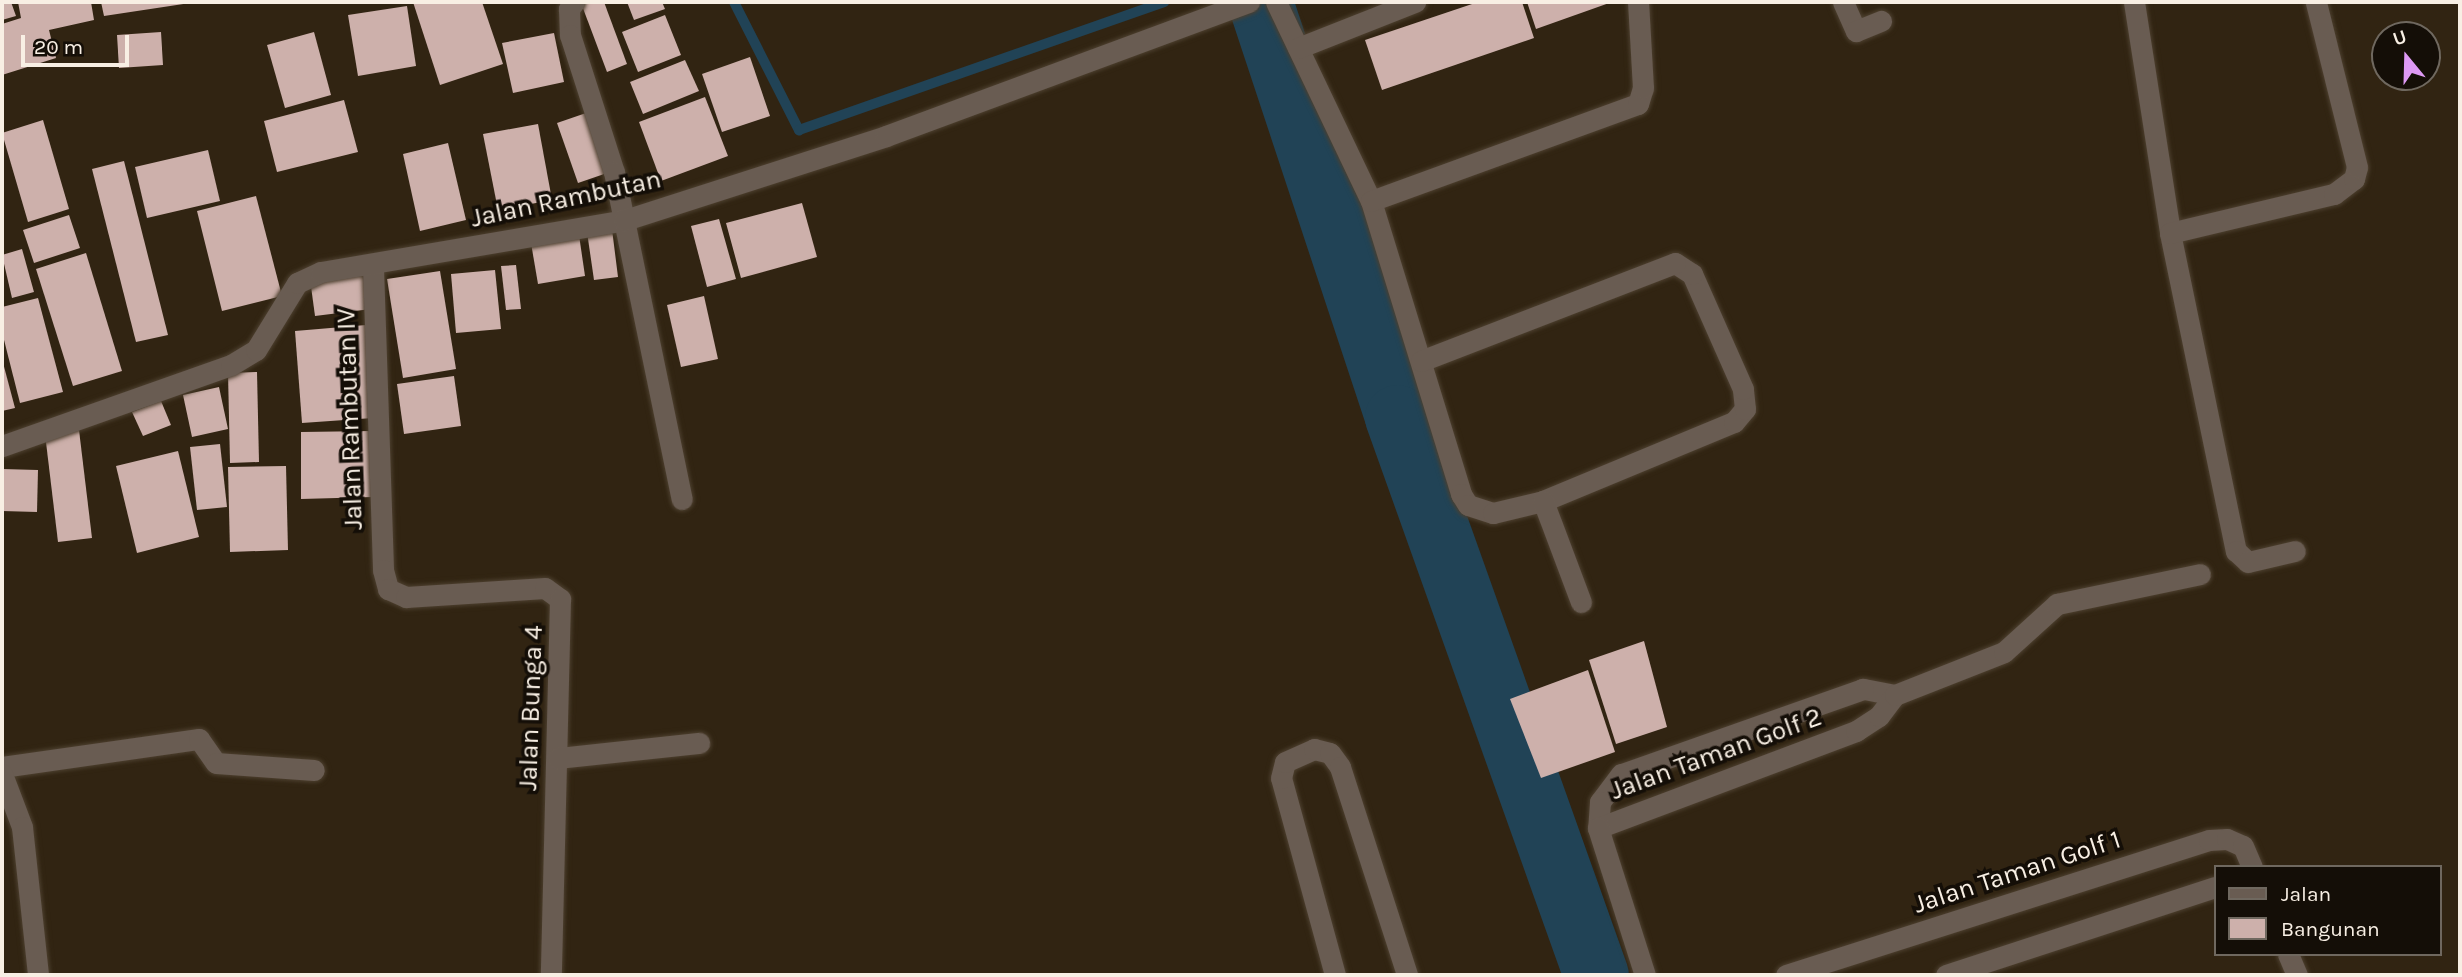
<!DOCTYPE html>
<style>
body{margin:0}
#map{position:relative;width:2462px;height:977px;overflow:hidden;background:#312412;font-family:Karla,sans-serif}
div>[style]{position:absolute}
[style*='--x']{left:calc(var(--x)*1px);top:calc(var(--y)*1px);width:calc(var(--w)*1px);rotate:calc(var(--a)*1deg)}
.stream>*{height:10px;margin:-5px;padding:0 5px;transform-origin:5px;border-radius:5px;background:#214356}
.river>*{height:65px;margin:-32.5px;padding:0 32.5px;transform-origin:32.5px;border-radius:32.5px;background:#214356}
.building>*{inset:0;background:#cdb0ab}
.roads{filter:drop-shadow(0 0 2px #4d402f) drop-shadow(0 0 2px #4d402f)}
.minor>*{height:21px;margin:-10.5px;padding:0 10.5px;transform-origin:10.5px;border-radius:10.5px;background:#695c52}
span{translate:-50% -50%;white-space:nowrap;text-align:center;line-height:1.15;-webkit-text-stroke:7px #140e07;paint-order:stroke}
.street-label{font-size:26px;color:#f8efe4}
.frame{position:absolute;inset:0;border:4px solid #f8efe4;pointer-events:none}
.legend{position:absolute;left:2214px;top:865px;width:228px;height:91px;box-sizing:border-box;background:#140e07;border:2px solid #6f685f;margin:0;padding:9px 12px;list-style:none;font-size:21px;color:#f8efe4}
.legend li{display:flex;align-items:center;gap:14px;height:35px}
.legend b{width:35px;border:2px solid #6f685f}
.north{position:absolute;left:2371px;top:21px;width:70px;height:70px;box-sizing:border-box;background:#140e07;border:2px solid #6f685f;border-radius:50%;rotate:341deg;font-size:19px;font-weight:700;line-height:28px;text-align:center;color:#f8efe4}
.north::after{content:'';display:block;margin:auto;width:24px;height:32px;background:#dd99f4;clip-path:polygon(50% 0,100% 100%,50% 72%,0 100%)}
.scale{position:absolute;left:21px;top:35px;width:108px;height:32px;box-sizing:border-box;border:4px solid #f8efe4;border-top:0;padding-left:9px;font-size:21px;line-height:24px;white-space:nowrap;color:#f8efe4;-webkit-text-stroke:5px #140e07;paint-order:stroke}
</style>
<div id="map">
<div class="stream">
<div style="--x:734;--y:2;--w:144;--a:63.1"></div>
<div style="--x:799;--y:130;--w:387;--a:-19.3"></div>
</div>
<div class="river">
<div style="--x:1260;--y:2;--w:437;--a:71.7"></div>
<div style="--x:1397;--y:417;--w:592;--a:70.37"></div>
</div>
<div class="building">
<div style="clip-path:polygon(2px 2px,11px 2px,16px 16px,2px 20px)"></div>
<div style="clip-path:polygon(18px 2px,91px 2px,94px 20px,49px 30px,56px 58px,2px 75px,2px 24px,21px 18px)"></div>
<div style="clip-path:polygon(101px 2px,190px 2px,190px 3px,104px 16px)"></div>
<div style="clip-path:polygon(413px 2px,482px 2px,503px 64px,440px 85px)"></div>
<div style="clip-path:polygon(604px 2px,627px 64px,607px 72px,581px 3px)"></div>
<div style="clip-path:polygon(627px 2px,662px 2px,665px 9px,634px 20px)"></div>
<div style="clip-path:polygon(1478px 2px,1522px 2px,1534px 38px,1382px 90px,1365px 40px)"></div>
<div style="clip-path:polygon(1527px 2px,1612px 2px,1536px 29px)"></div>
<div style="clip-path:polygon(407px 6px,416px 66px,358px 76px,348px 15px)"></div>
<div style="clip-path:polygon(665px 15px,681px 55px,638px 72px,622px 32px)"></div>
<div style="clip-path:polygon(161px 32px,163px 65px,119px 68px,117px 35px)"></div>
<div style="clip-path:polygon(314px 32px,331px 95px,285px 108px,267px 45px)"></div>
<div style="clip-path:polygon(554px 33px,564px 82px,513px 93px,502px 43px)"></div>
<div style="clip-path:polygon(750px 57px,770px 116px,722px 132px,702px 74px)"></div>
<div style="clip-path:polygon(685px 60px,699px 91px,643px 114px,630px 82px)"></div>
<div style="clip-path:polygon(705px 97px,728px 156px,661px 181px,639px 122px)"></div>
<div style="clip-path:polygon(344px 100px,358px 152px,277px 172px,264px 121px)"></div>
<div style="clip-path:polygon(589px 112px,610px 172px,578px 183px,557px 123px)"></div>
<div style="clip-path:polygon(43px 120px,69px 209px,28px 222px,2px 133px)"></div>
<div style="clip-path:polygon(538px 124px,552px 200px,498px 210px,483px 134px)"></div>
<div style="clip-path:polygon(448px 143px,466px 220px,420px 231px,403px 154px)"></div>
<div style="clip-path:polygon(208px 150px,220px 201px,147px 218px,135px 167px)"></div>
<div style="clip-path:polygon(124px 161px,168px 335px,136px 342px,92px 169px)"></div>
<div style="clip-path:polygon(256px 196px,282px 296px,222px 311px,197px 211px)"></div>
<div style="clip-path:polygon(802px 203px,817px 257px,741px 278px,726px 223px)"></div>
<div style="clip-path:polygon(69px 215px,80px 248px,34px 263px,23px 230px)"></div>
<div style="clip-path:polygon(719px 219px,736px 279px,707px 287px,691px 226px)"></div>
<div style="clip-path:polygon(612px 229px,618px 277px,594px 280px,587px 232px)"></div>
<div style="clip-path:polygon(579px 235px,585px 276px,538px 284px,531px 243px)"></div>
<div style="clip-path:polygon(22px 249px,34px 292px,12px 298px,2px 255px)"></div>
<div style="clip-path:polygon(86px 253px,122px 371px,73px 386px,36px 269px)"></div>
<div style="clip-path:polygon(516px 265px,521px 309px,506px 310px,501px 266px)"></div>
<div style="clip-path:polygon(495px 270px,501px 329px,456px 333px,451px 274px)"></div>
<div style="clip-path:polygon(440px 271px,456px 369px,403px 378px,387px 279px)"></div>
<div style="clip-path:polygon(368px 272px,371px 309px,315px 316px,310px 279px)"></div>
<div style="clip-path:polygon(704px 296px,718px 359px,681px 367px,667px 305px)"></div>
<div style="clip-path:polygon(38px 298px,63px 392px,20px 403px,2px 332px,2px 307px)"></div>
<div style="clip-path:polygon(366px 325px,373px 418px,302px 423px,295px 331px)"></div>
<div style="clip-path:polygon(2px 359px,15px 408px,2px 411px)"></div>
<div style="clip-path:polygon(257px 372px,259px 462px,230px 463px,228px 373px)"></div>
<div style="clip-path:polygon(454px 376px,461px 426px,404px 434px,397px 384px)"></div>
<div style="clip-path:polygon(219px 387px,228px 429px,192px 437px,183px 395px)"></div>
<div style="clip-path:polygon(161px 401px,171px 425px,143px 436px,132px 412px)"></div>
<div style="clip-path:polygon(79px 430px,92px 538px,58px 542px,45px 434px)"></div>
<div style="clip-path:polygon(372px 431px,373px 497px,301px 499px,301px 432px)"></div>
<div style="clip-path:polygon(220px 444px,227px 507px,197px 510px,190px 447px)"></div>
<div style="clip-path:polygon(178px 451px,199px 537px,137px 553px,116px 466px)"></div>
<div style="clip-path:polygon(286px 466px,288px 550px,230px 552px,228px 467px)"></div>
<div style="clip-path:polygon(2px 469px,38px 470px,37px 512px,2px 511px)"></div>
<div style="clip-path:polygon(1644px 641px,1667px 727px,1616px 744px,1589px 660px)"></div>
<div style="clip-path:polygon(1588px 670px,1615px 752px,1541px 778px,1510px 699px)"></div>
</div>
<div class="roads">
<div class="minor">
<div style="--x:574;--y:2;--w:9;--a:126"></div>
<div style="--x:569;--y:9;--w:26;--a:88"></div>
<div style="--x:570;--y:35;--w:144;--a:72.2"></div>
<div style="--x:614;--y:172;--w:334;--a:78.3"></div>
<div style="--x:1276;--y:2;--w:221;--a:64.5"></div>
<div style="--x:1371;--y:201;--w:307;--a:72.9"></div>
<div style="--x:1461;--y:494;--w:13;--a:58"></div>
<div style="--x:1468;--y:505;--w:26;--a:18"></div>
<div style="--x:1493;--y:513;--w:51;--a:-13.5"></div>
<div style="--x:1543;--y:501;--w:207;--a:-22.5"></div>
<div style="--x:1734;--y:422;--w:17;--a:-50"></div>
<div style="--x:1745;--y:409;--w:20;--a:-96"></div>
<div style="--x:1743;--y:389;--w:126;--a:-113.9"></div>
<div style="--x:1692;--y:274;--w:20;--a:-147"></div>
<div style="--x:1675;--y:263;--w:272;--a:158.9"></div>
<div style="--x:1843;--y:2;--w:32;--a:66"></div>
<div style="--x:1856;--y:31;--w:27;--a:-22"></div>
<div style="--x:2134;--y:2;--w:234;--a:81.1"></div>
<div style="--x:2170;--y:233;--w:325;--a:78.3"></div>
<div style="--x:2236;--y:551;--w:16;--a:43"></div>
<div style="--x:2248;--y:562;--w:48;--a:-13.2"></div>
<div style="--x:1298;--y:48;--w:126;--a:-21.5"></div>
<div style="--x:1371;--y:201;--w:284;--a:-20"></div>
<div style="--x:1638;--y:104;--w:17;--a:-73"></div>
<div style="--x:1643;--y:88;--w:86;--a:-93.3"></div>
<div style="--x:2170;--y:233;--w:169;--a:-13.4"></div>
<div style="--x:2334;--y:194;--w:25;--a:-37"></div>
<div style="--x:2354;--y:179;--w:12;--a:-76"></div>
<div style="--x:2357;--y:167;--w:170;--a:-104"></div>
<div style="--x:373;--y:267;--w:303;--a:88.1"></div>
<div style="--x:383;--y:570;--w:20;--a:75"></div>
<div style="--x:388;--y:589;--w:20;--a:24"></div>
<div style="--x:406;--y:597;--w:139;--a:-3.7"></div>
<div style="--x:545;--y:588;--w:19;--a:36"></div>
<div style="--x:560;--y:599;--w:376;--a:91.4"></div>
<div style="--x:2;--y:446;--w:243;--a:-19.5"></div>
<div style="--x:231;--y:365;--w:29;--a:-31"></div>
<div style="--x:256;--y:350;--w:79;--a:-58.5"></div>
<div style="--x:297;--y:283;--w:26;--a:-25"></div>
<div style="--x:321;--y:272;--w:308;--a:-9.7"></div>
<div style="--x:625;--y:220;--w:274;--a:-17.8"></div>
<div style="--x:886;--y:136;--w:387;--a:-20.3"></div>
<div style="--x:1543;--y:501;--w:108;--a:69.4"></div>
<div style="--x:1895;--y:695;--w:33;--a:-169"></div>
<div style="--x:1863;--y:689;--w:256;--a:160.6"></div>
<div style="--x:1621;--y:774;--w:35;--a:127"></div>
<div style="--x:1600;--y:802;--w:26;--a:94"></div>
<div style="--x:1598;--y:828;--w:276;--a:-20.6"></div>
<div style="--x:1856;--y:731;--w:27;--a:-33"></div>
<div style="--x:1879;--y:716;--w:26;--a:-53"></div>
<div style="--x:1895;--y:695;--w:117;--a:-21.5"></div>
<div style="--x:2004;--y:652;--w:72;--a:-42.2"></div>
<div style="--x:2057;--y:604;--w:146;--a:-11.8"></div>
<div style="--x:558;--y:758;--w:142;--a:-6.1"></div>
<div style="--x:2;--y:767;--w:199;--a:-8.1"></div>
<div style="--x:199;--y:739;--w:29;--a:55"></div>
<div style="--x:216;--y:763;--w:98;--a:4.1"></div>
<div style="--x:2;--y:774;--w:57;--a:69.3"></div>
<div style="--x:22;--y:827;--w:149;--a:83.8"></div>
<div style="--x:1598;--y:828;--w:154;--a:72.3"></div>
<div style="--x:2288;--y:954;--w:23;--a:67"></div>
<div style="--x:1335;--y:975;--w:204;--a:-105.3"></div>
<div style="--x:1281;--y:778;--w:16;--a:-76"></div>
<div style="--x:1285;--y:762;--w:32;--a:-24"></div>
<div style="--x:1314;--y:749;--w:16;--a:14"></div>
<div style="--x:1330;--y:753;--w:17;--a:54"></div>
<div style="--x:1340;--y:767;--w:219;--a:72.1"></div>
<div style="--x:1786;--y:975;--w:444;--a:-17.7"></div>
<div style="--x:2209;--y:840;--w:18;--a:-3"></div>
<div style="--x:2227;--y:839;--w:17;--a:24"></div>
<div style="--x:2243;--y:846;--w:23;--a:67"></div>
<div style="--x:1946;--y:975;--w:283;--a:-18.1"></div>
</div>
</div>
<div class="street-label">
<span style="left:566px;top:199px;rotate:-12deg">Jalan Rambutan</span>
<span style="left:350px;top:419px;rotate:-92deg">Jalan Rambutan IV</span>
<span style="left:531px;top:708px;rotate:-88deg">Jalan Bunga 4</span>
<span style="left:1716px;top:754px;rotate:-20deg">Jalan Taman Golf 2</span>
<span style="left:2017px;top:872px;rotate:-18deg">Jalan Taman Golf 1</span>
</div>
<div class="frame"></div>
<ul class="legend">
<li><b style="height:9px;background:#695c52"></b>Jalan</li>
<li><b style="height:19px;background:#cdb0ab"></b>Bangunan</li>
</ul>
<div class="north">U</div>
<div class="scale">20 m</div>
</div>
